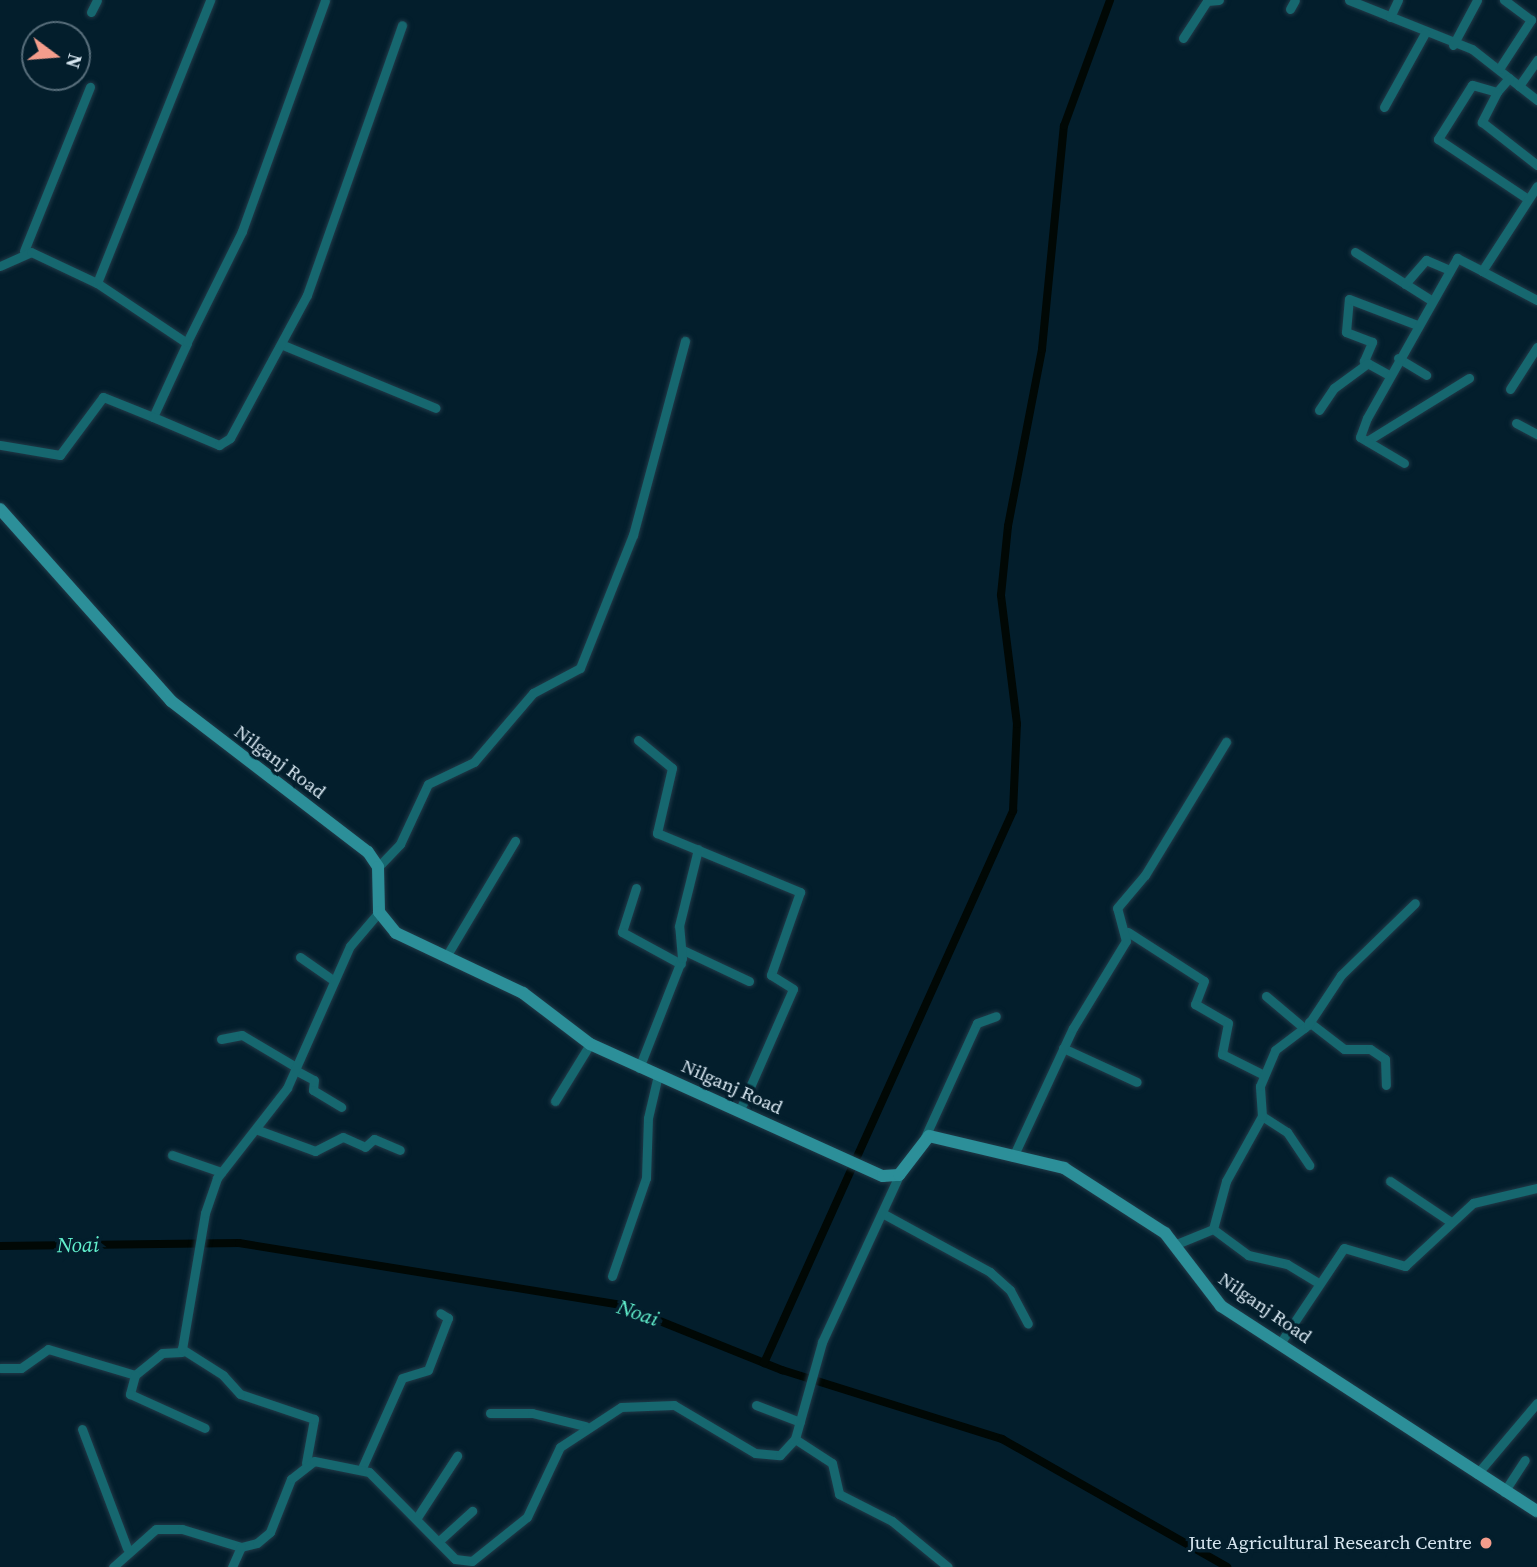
<!DOCTYPE html>
<style>
body{margin:0}
#map{position:relative;width:1537px;height:1567px;overflow:hidden;background:#031e2c;font-family:"Source Serif 4",serif}
div>[style]{position:absolute}
[style*='--x']{left:calc(var(--x)*1px);top:calc(var(--y)*1px);width:calc(var(--w)*1px);rotate:calc(var(--a)*1deg)}
.canal>*{height:8px;margin:-4px;padding:0 4px;transform-origin:4px;border-radius:4px;background:#010805}
.roads{filter:drop-shadow(0 0 2px #213a48) drop-shadow(0 0 2px #213a48)}
.street>*{height:9px;margin:-4.5px;padding:0 4.5px;transform-origin:4.5px;border-radius:4.5px;background:#16676f}
.secondary>*{height:12px;margin:-6px;padding:0 6px;transform-origin:6px;border-radius:6px;background:#2c8f99}
.dots>*{width:19px;height:19px;translate:-50% -50%;box-sizing:border-box;border:4px solid #031e2c;border-radius:50%}
span{translate:-50% -50%;white-space:nowrap;text-align:center;line-height:1.15;-webkit-text-stroke:7px #031e2c;paint-order:stroke}
.street-label{font-size:19px;color:#d8e7f1}
.poi-label{font-size:19px;color:#d8e7f1}
.right{translate:-100% -50%;text-align:right}
.water-label{font-size:21px;color:#62f1ce;font-style:italic}
.north{position:absolute;left:21px;top:21px;width:70px;height:70px;box-sizing:border-box;background:#031e2c;border:2px solid #586e7b;border-radius:50%;rotate:106deg;font-size:19px;font-weight:700;line-height:28px;text-align:center;color:#d8e7f1}
.north::after{content:'';display:block;margin:auto;width:24px;height:32px;background:#f49d8c;clip-path:polygon(50% 0,100% 100%,50% 72%,0 100%)}
</style>
<div id="map">
<div class="canal">
<div style="--x:0;--y:1246;--w:239;--a:-0.7"></div>
<div style="--x:239;--y:1243;--w:386;--a:9.2"></div>
<div style="--x:620;--y:1305;--w:175;--a:21.9"></div>
<div style="--x:782;--y:1370;--w:231;--a:17.4"></div>
<div style="--x:1002;--y:1439;--w:259;--a:29.6"></div>
<div style="--x:764;--y:1363;--w:606;--a:-65.72"></div>
<div style="--x:1013;--y:811;--w:87;--a:-87.4"></div>
<div style="--x:1017;--y:724;--w:130;--a:-97.1"></div>
<div style="--x:1001;--y:595;--w:69;--a:-84.2"></div>
<div style="--x:1008;--y:526;--w:180;--a:-79.1"></div>
<div style="--x:1042;--y:349;--w:224;--a:-84.4"></div>
<div style="--x:1064;--y:126;--w:134;--a:-69.9"></div>
</div>
<div class="roads">
<div class="street">
<div style="--x:1349;--y:0;--w:132;--a:21.7"></div>
<div style="--x:1472;--y:49;--w:83;--a:38.1"></div>
<div style="--x:1290;--y:9;--w:10;--a:-61"></div>
<div style="--x:91;--y:12;--w:13;--a:-63"></div>
<div style="--x:1390;--y:17;--w:19;--a:-65"></div>
<div style="--x:1183;--y:38;--w:44;--a:-57"></div>
<div style="--x:1207;--y:1;--w:12;--a:-5"></div>
<div style="--x:1453;--y:45;--w:51;--a:-61.9"></div>
<div style="--x:1499;--y:69;--w:59;--a:-56.9"></div>
<div style="--x:1531;--y:20;--w:34;--a:-143"></div>
<div style="--x:1509;--y:78;--w:18;--a:131"></div>
<div style="--x:1497;--y:92;--w:26;--a:-164"></div>
<div style="--x:1472;--y:85;--w:64;--a:122.2"></div>
<div style="--x:1438;--y:139;--w:108;--a:33.7"></div>
<div style="--x:1519;--y:86;--w:32;--a:-55"></div>
<div style="--x:1497;--y:92;--w:34;--a:117"></div>
<div style="--x:1482;--y:122;--w:70;--a:38"></div>
<div style="--x:1384;--y:107;--w:85;--a:-61"></div>
<div style="--x:24;--y:251;--w:177;--a:-68.1"></div>
<div style="--x:1355;--y:252;--w:90;--a:32.3"></div>
<div style="--x:0;--y:266;--w:34;--a:-24"></div>
<div style="--x:31;--y:252;--w:73;--a:25.2"></div>
<div style="--x:97;--y:283;--w:108;--a:33.7"></div>
<div style="--x:187;--y:343;--w:81;--a:114.7"></div>
<div style="--x:153;--y:417;--w:54;--a:-158.2"></div>
<div style="--x:103;--y:397;--w:72;--a:126.6"></div>
<div style="--x:60;--y:455;--w:61;--a:-170.5"></div>
<div style="--x:1482;--y:271;--w:62;--a:27.8"></div>
<div style="--x:97;--y:283;--w:305;--a:-68.2"></div>
<div style="--x:1405;--y:284;--w:32;--a:-49"></div>
<div style="--x:1426;--y:260;--w:26;--a:23"></div>
<div style="--x:187;--y:342;--w:124;--a:-63.6"></div>
<div style="--x:242;--y:231;--w:245;--a:-70.2"></div>
<div style="--x:283;--y:345;--w:165;--a:22.4"></div>
<div style="--x:1398;--y:358;--w:33;--a:31"></div>
<div style="--x:1389;--y:375;--w:29;--a:-151"></div>
<div style="--x:1364;--y:361;--w:21;--a:-67"></div>
<div style="--x:1372;--y:342;--w:28;--a:-159"></div>
<div style="--x:1346;--y:332;--w:33;--a:-85"></div>
<div style="--x:1349;--y:299;--w:73;--a:20.9"></div>
<div style="--x:1510;--y:389;--w:50;--a:-57.3"></div>
<div style="--x:1319;--y:410;--w:27;--a:-56"></div>
<div style="--x:1334;--y:388;--w:42;--a:-36.3"></div>
<div style="--x:153;--y:417;--w:72;--a:23"></div>
<div style="--x:219;--y:445;--w:13;--a:-32"></div>
<div style="--x:230;--y:438;--w:162;--a:-61.7"></div>
<div style="--x:307;--y:295;--w:286;--a:-70.6"></div>
<div style="--x:1516;--y:423;--w:24;--a:28"></div>
<div style="--x:1367;--y:441;--w:120;--a:-31.7"></div>
<div style="--x:1404;--y:463;--w:51;--a:-149.4"></div>
<div style="--x:1360;--y:437;--w:20;--a:-70"></div>
<div style="--x:1367;--y:418;--w:184;--a:-60.6"></div>
<div style="--x:1457;--y:258;--w:28;--a:27"></div>
<div style="--x:1482;--y:271;--w:101;--a:-57.1"></div>
<div style="--x:638;--y:740;--w:44;--a:39.5"></div>
<div style="--x:672;--y:768;--w:67;--a:103"></div>
<div style="--x:657;--y:833;--w:155;--a:22.4"></div>
<div style="--x:800;--y:892;--w:88;--a:109.3"></div>
<div style="--x:771;--y:975;--w:26;--a:32"></div>
<div style="--x:793;--y:989;--w:132;--a:113.7"></div>
<div style="--x:378;--y:867;--w:32;--a:-46"></div>
<div style="--x:400;--y:844;--w:66;--a:-65"></div>
<div style="--x:428;--y:784;--w:51;--a:-25.6"></div>
<div style="--x:474;--y:762;--w:91;--a:-49.5"></div>
<div style="--x:533;--y:693;--w:53;--a:-28"></div>
<div style="--x:580;--y:668;--w:143;--a:-68.3"></div>
<div style="--x:633;--y:535;--w:201;--a:-75"></div>
<div style="--x:636;--y:888;--w:46;--a:107.7"></div>
<div style="--x:622;--y:932;--w:67;--a:28.5"></div>
<div style="--x:1128;--y:932;--w:90;--a:32.8"></div>
<div style="--x:1204;--y:981;--w:25;--a:111"></div>
<div style="--x:1195;--y:1004;--w:38;--a:30"></div>
<div style="--x:1228;--y:1023;--w:32;--a:101"></div>
<div style="--x:1222;--y:1054;--w:47;--a:26.6"></div>
<div style="--x:683;--y:950;--w:73;--a:25.2"></div>
<div style="--x:447;--y:955;--w:133;--a:-59.2"></div>
<div style="--x:300;--y:957;--w:40;--a:34.9"></div>
<div style="--x:1266;--y:996;--w:50;--a:40.1"></div>
<div style="--x:1309;--y:1022;--w:44;--a:37.6"></div>
<div style="--x:1344;--y:1049;--w:26;--a:0"></div>
<div style="--x:1370;--y:1049;--w:18;--a:34"></div>
<div style="--x:1385;--y:1059;--w:26;--a:88"></div>
<div style="--x:221;--y:1039;--w:21;--a:-11"></div>
<div style="--x:242;--y:1035;--w:63;--a:30.7"></div>
<div style="--x:1063;--y:1048;--w:81;--a:24.7"></div>
<div style="--x:639;--y:1068;--w:118;--a:-68.6"></div>
<div style="--x:682;--y:958;--w:32;--a:-95"></div>
<div style="--x:679;--y:926;--w:79;--a:-76.1"></div>
<div style="--x:295;--y:1070;--w:21;--a:28"></div>
<div style="--x:314;--y:1080;--w:10;--a:96"></div>
<div style="--x:313;--y:1090;--w:33;--a:31"></div>
<div style="--x:555;--y:1101;--w:67;--a:-58.4"></div>
<div style="--x:1262;--y:1116;--w:30;--a:33"></div>
<div style="--x:1287;--y:1132;--w:40;--a:56"></div>
<div style="--x:258;--y:1130;--w:61;--a:20.2"></div>
<div style="--x:315;--y:1151;--w:31;--a:-27"></div>
<div style="--x:343;--y:1137;--w:24;--a:24"></div>
<div style="--x:365;--y:1147;--w:12;--a:-42"></div>
<div style="--x:374;--y:1139;--w:28;--a:23"></div>
<div style="--x:925;--y:1137;--w:125;--a:-65.5"></div>
<div style="--x:977;--y:1023;--w:20;--a:-20"></div>
<div style="--x:172;--y:1155;--w:52;--a:19.1"></div>
<div style="--x:1013;--y:1157;--w:142;--a:-65.1"></div>
<div style="--x:1073;--y:1028;--w:102;--a:-58.7"></div>
<div style="--x:1126;--y:941;--w:34;--a:-105"></div>
<div style="--x:1117;--y:908;--w:43;--a:-49.7"></div>
<div style="--x:1145;--y:875;--w:156;--a:-58.7"></div>
<div style="--x:1390;--y:1181;--w:73;--a:33.9"></div>
<div style="--x:882;--y:1213;--w:123;--a:28.6"></div>
<div style="--x:990;--y:1272;--w:27;--a:42"></div>
<div style="--x:1010;--y:1290;--w:38;--a:62"></div>
<div style="--x:1213;--y:1229;--w:44;--a:36.6"></div>
<div style="--x:1248;--y:1255;--w:40;--a:13"></div>
<div style="--x:1287;--y:1264;--w:37;--a:31"></div>
<div style="--x:1174;--y:1245;--w:42;--a:-22.3"></div>
<div style="--x:1213;--y:1229;--w:50;--a:-74.8"></div>
<div style="--x:1226;--y:1181;--w:74;--a:-61"></div>
<div style="--x:1262;--y:1116;--w:30;--a:-94"></div>
<div style="--x:1260;--y:1086;--w:39;--a:-67"></div>
<div style="--x:1275;--y:1050;--w:41;--a:-37.1"></div>
<div style="--x:1308;--y:1025;--w:60;--a:-56.6"></div>
<div style="--x:1341;--y:975;--w:103;--a:-44.2"></div>
<div style="--x:612;--y:1276;--w:104;--a:-70.9"></div>
<div style="--x:646;--y:1178;--w:60;--a:-88.1"></div>
<div style="--x:648;--y:1118;--w:44;--a:-76.9"></div>
<div style="--x:1281;--y:1342;--w:113;--a:-56.2"></div>
<div style="--x:1344;--y:1248;--w:64;--a:16.4"></div>
<div style="--x:1405;--y:1266;--w:93;--a:-42.8"></div>
<div style="--x:1473;--y:1203;--w:66;--a:-13.2"></div>
<div style="--x:0;--y:1368;--w:21;--a:0"></div>
<div style="--x:21;--y:1368;--w:33;--a:-35"></div>
<div style="--x:48;--y:1349;--w:91;--a:16.6"></div>
<div style="--x:135;--y:1375;--w:35;--a:-39"></div>
<div style="--x:162;--y:1353;--w:20;--a:-3"></div>
<div style="--x:135;--y:1375;--w:20;--a:105"></div>
<div style="--x:130;--y:1394;--w:82;--a:24.4"></div>
<div style="--x:756;--y:1405;--w:47;--a:21.1"></div>
<div style="--x:490;--y:1413;--w:42;--a:0"></div>
<div style="--x:532;--y:1413;--w:55;--a:13.8"></div>
<div style="--x:82;--y:1429;--w:127;--a:69.3"></div>
<div style="--x:795;--y:1439;--w:44;--a:33"></div>
<div style="--x:832;--y:1463;--w:32;--a:77"></div>
<div style="--x:839;--y:1494;--w:59;--a:27"></div>
<div style="--x:892;--y:1521;--w:72;--a:39.4"></div>
<div style="--x:306;--y:1463;--w:45;--a:-79.7"></div>
<div style="--x:314;--y:1419;--w:78;--a:-161.3"></div>
<div style="--x:240;--y:1394;--w:25;--a:-132"></div>
<div style="--x:223;--y:1375;--w:49;--a:-147.6"></div>
<div style="--x:182;--y:1349;--w:138;--a:-80.4"></div>
<div style="--x:205;--y:1213;--w:37;--a:-71"></div>
<div style="--x:217;--y:1178;--w:114;--a:-52.1"></div>
<div style="--x:287;--y:1088;--w:155;--a:-66.1"></div>
<div style="--x:350;--y:946;--w:45;--a:-49.5"></div>
<div style="--x:362;--y:1468;--w:98;--a:-66"></div>
<div style="--x:402;--y:1378;--w:27;--a:-17"></div>
<div style="--x:428;--y:1370;--w:56;--a:-69"></div>
<div style="--x:448;--y:1318;--w:9;--a:-148"></div>
<div style="--x:1477;--y:1474;--w:93;--a:-49.8"></div>
<div style="--x:1504;--y:1492;--w:38;--a:-57"></div>
<div style="--x:418;--y:1516;--w:72;--a:-57"></div>
<div style="--x:439;--y:1541;--w:45;--a:-42.3"></div>
<div style="--x:113;--y:1567;--w:57;--a:-41.5"></div>
<div style="--x:156;--y:1529;--w:26;--a:0"></div>
<div style="--x:182;--y:1529;--w:62;--a:17"></div>
<div style="--x:241;--y:1547;--w:16;--a:-14"></div>
<div style="--x:257;--y:1543;--w:17;--a:-40"></div>
<div style="--x:270;--y:1532;--w:57;--a:-68.4"></div>
<div style="--x:291;--y:1479;--w:29;--a:-38"></div>
<div style="--x:314;--y:1461;--w:56;--a:11.3"></div>
<div style="--x:369;--y:1472;--w:122;--a:45.3"></div>
<div style="--x:455;--y:1559;--w:17;--a:7"></div>
<div style="--x:472;--y:1561;--w:70;--a:-38.7"></div>
<div style="--x:527;--y:1517;--w:77;--a:-64.8"></div>
<div style="--x:560;--y:1447;--w:73;--a:-33.3"></div>
<div style="--x:621;--y:1407;--w:53;--a:-2.2"></div>
<div style="--x:674;--y:1405;--w:94;--a:30.7"></div>
<div style="--x:755;--y:1453;--w:25;--a:5"></div>
<div style="--x:780;--y:1455;--w:22;--a:-47"></div>
<div style="--x:795;--y:1439;--w:101;--a:-74.4"></div>
<div style="--x:822;--y:1342;--w:184;--a:-65.2"></div>
<div style="--x:232;--y:1567;--w:22;--a:-66"></div>
</div>
<div class="secondary">
<div style="--x:0;--y:509;--w:257;--a:48.3"></div>
<div style="--x:171;--y:701;--w:248;--a:37.5"></div>
<div style="--x:368;--y:852;--w:18;--a:56"></div>
<div style="--x:378;--y:867;--w:45;--a:88.7"></div>
<div style="--x:379;--y:912;--w:27;--a:51"></div>
<div style="--x:396;--y:933;--w:140;--a:25.3"></div>
<div style="--x:523;--y:993;--w:84;--a:37.3"></div>
<div style="--x:590;--y:1044;--w:321;--a:24.3"></div>
<div style="--x:883;--y:1176;--w:16;--a:-4"></div>
<div style="--x:899;--y:1175;--w:49;--a:-52.4"></div>
<div style="--x:929;--y:1136;--w:139;--a:13.3"></div>
<div style="--x:1064;--y:1168;--w:120;--a:32.8"></div>
<div style="--x:1165;--y:1233;--w:92;--a:52.5"></div>
<div style="--x:1221;--y:1306;--w:377;--a:33"></div>
</div>
</div>
<div class="dots">
<div style="left:1486px;top:1543px;background:#f49d8c"></div>
</div>
<div class="street-label">
<span style="left:280px;top:762px;rotate:37deg">Nilganj Road</span>
<span style="left:732px;top:1087px;rotate:24deg">Nilganj Road</span>
<span style="left:1265px;top:1308px;rotate:35deg">Nilganj Road</span>
</div>
<div class="poi-label">
<span class="right" style="left:1472px;top:1543px">Jute Agricultural Research Centre</span>
</div>
<div class="water-label">
<span style="left:78px;top:1245px;rotate:-1deg">Noai</span>
<span style="left:638px;top:1313px;rotate:19deg">Noai</span>
</div>
<div class="north">N</div>
</div>
